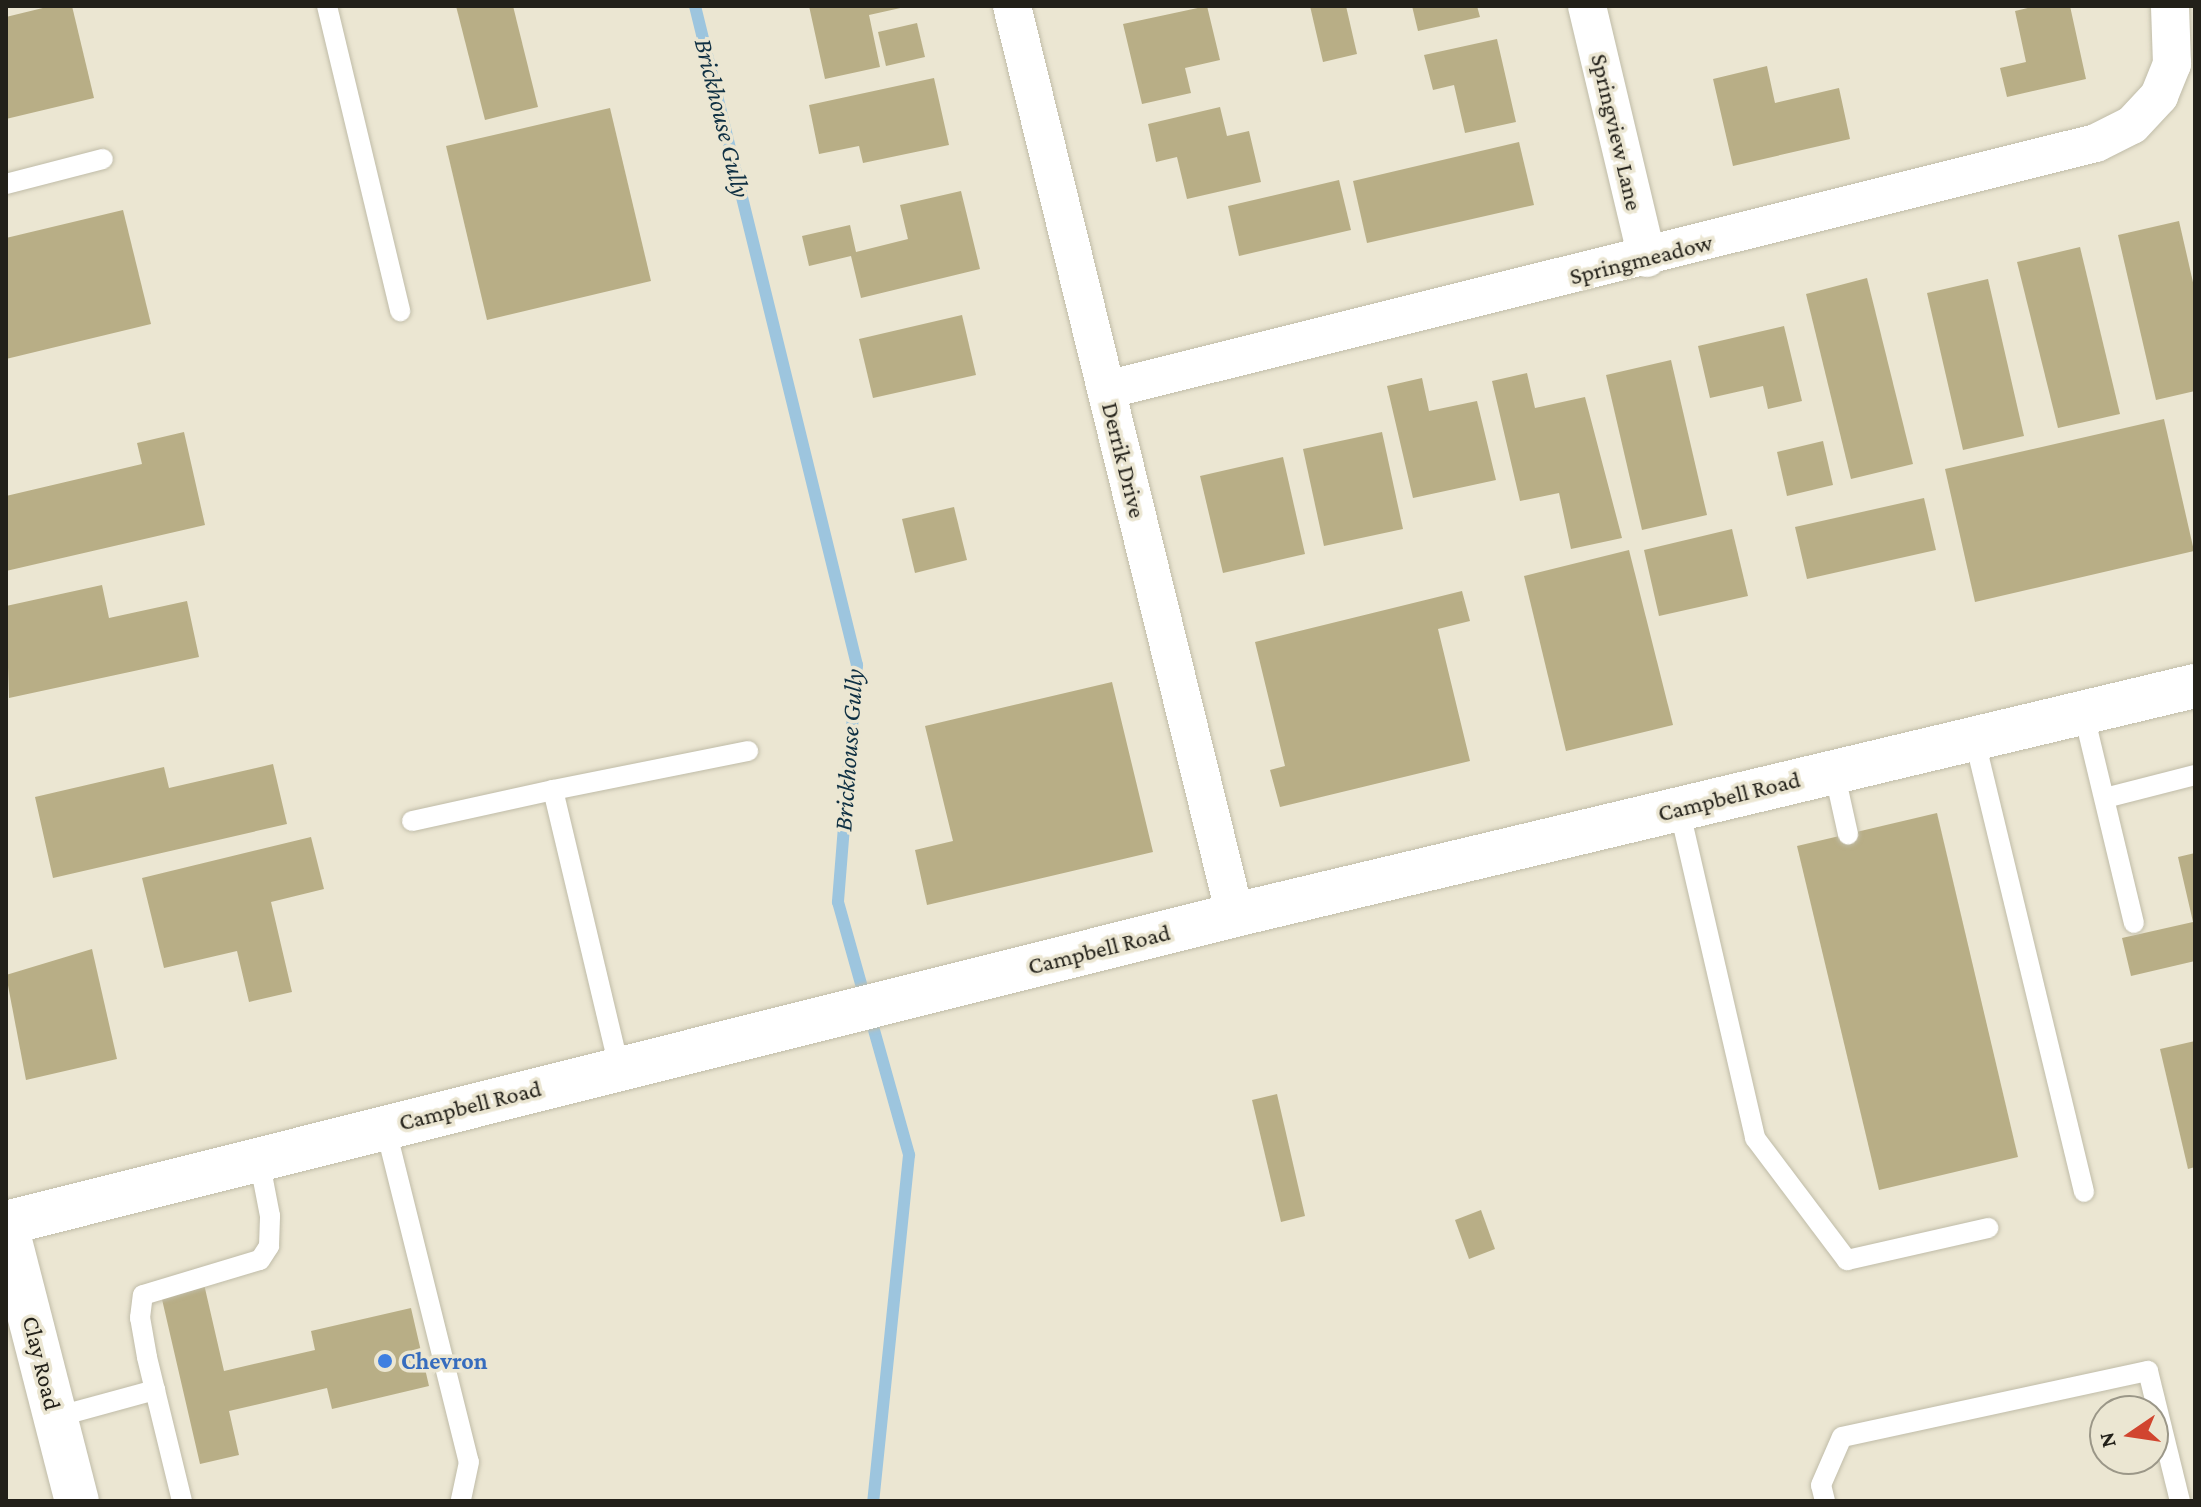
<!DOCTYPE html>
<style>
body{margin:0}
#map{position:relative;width:2201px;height:1507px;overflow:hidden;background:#ebe6d2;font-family:"Crimson Pro",serif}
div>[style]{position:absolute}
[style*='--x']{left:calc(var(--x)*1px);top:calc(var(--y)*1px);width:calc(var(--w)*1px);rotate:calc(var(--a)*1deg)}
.stream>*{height:12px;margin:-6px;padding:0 6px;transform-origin:6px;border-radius:6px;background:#9dc5de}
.building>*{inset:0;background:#b8ae86}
.roads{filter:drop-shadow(0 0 2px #c0bca8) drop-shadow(0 0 2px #c0bca8)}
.service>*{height:20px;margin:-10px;padding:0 10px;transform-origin:10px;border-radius:10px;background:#fff}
.minor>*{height:38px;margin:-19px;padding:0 19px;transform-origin:19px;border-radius:19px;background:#fff}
.tertiary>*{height:44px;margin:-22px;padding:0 22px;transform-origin:22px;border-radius:22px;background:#fff}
.primary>*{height:44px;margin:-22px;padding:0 22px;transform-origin:22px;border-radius:22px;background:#fff}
.dots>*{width:22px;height:22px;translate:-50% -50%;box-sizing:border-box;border:4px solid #ebe6d2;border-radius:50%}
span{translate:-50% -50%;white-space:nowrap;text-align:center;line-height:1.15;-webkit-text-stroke:7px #ebe6d2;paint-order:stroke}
.street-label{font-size:24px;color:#222019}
.shop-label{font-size:24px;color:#366cbe;font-weight:700}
.left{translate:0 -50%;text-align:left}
.water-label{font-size:26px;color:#0f3043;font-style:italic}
.frame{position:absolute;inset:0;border:8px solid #222019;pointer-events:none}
.north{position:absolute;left:2089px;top:1395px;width:80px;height:80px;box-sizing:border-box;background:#ebe6d2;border:2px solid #9b9788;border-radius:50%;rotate:257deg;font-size:22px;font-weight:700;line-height:32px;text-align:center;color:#222019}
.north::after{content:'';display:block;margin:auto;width:28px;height:36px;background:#d1452f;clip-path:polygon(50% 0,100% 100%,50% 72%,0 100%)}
</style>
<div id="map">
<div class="stream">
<div style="--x:695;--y:6;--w:679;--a:76.19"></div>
<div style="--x:857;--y:665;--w:238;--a:94.6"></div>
<div style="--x:838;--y:902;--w:263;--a:74.3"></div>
<div style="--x:909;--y:1155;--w:348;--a:95.9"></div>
</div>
<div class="building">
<div style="clip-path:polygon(51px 6px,72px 6px,94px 98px,6px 119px,6px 17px)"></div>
<div style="clip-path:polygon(456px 6px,513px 6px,538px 107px,485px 120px)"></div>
<div style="clip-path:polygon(809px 6px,905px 6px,905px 7px,869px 15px,880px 67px,825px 79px)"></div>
<div style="clip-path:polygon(1207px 6px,1220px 60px,1185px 68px,1191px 93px,1142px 104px,1123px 24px)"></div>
<div style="clip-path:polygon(1310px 6px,1346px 6px,1357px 54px,1323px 62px)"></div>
<div style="clip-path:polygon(1412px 6px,1477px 6px,1480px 17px,1418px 31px)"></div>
<div style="clip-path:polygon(2036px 6px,2070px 6px,2086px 79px,2007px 97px,2000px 68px,2026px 62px,2015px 11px)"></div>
<div style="clip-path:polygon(917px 23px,925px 57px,886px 66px,878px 32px)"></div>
<div style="clip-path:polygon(1497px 39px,1516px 122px,1465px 133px,1454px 85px,1433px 90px,1424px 55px)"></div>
<div style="clip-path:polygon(1767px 66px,1775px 103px,1839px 88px,1850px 139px,1733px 166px,1713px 79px)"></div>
<div style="clip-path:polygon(934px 78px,949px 145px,863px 163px,859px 146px,819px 154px,809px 105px)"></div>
<div style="clip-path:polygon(1220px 107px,1227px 136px,1249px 131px,1261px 182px,1187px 199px,1177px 157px,1156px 162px,1148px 124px)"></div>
<div style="clip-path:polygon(610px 108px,651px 281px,487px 320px,446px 146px)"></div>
<div style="clip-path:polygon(1519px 142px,1534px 205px,1367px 243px,1353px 181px)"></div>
<div style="clip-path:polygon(1339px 180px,1351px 230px,1239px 256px,1228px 206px)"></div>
<div style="clip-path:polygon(961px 191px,980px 269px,861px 298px,851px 256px,809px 266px,802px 236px,850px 225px,856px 252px,908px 239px,900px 205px)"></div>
<div style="clip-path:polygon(123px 210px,151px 324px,6px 359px,6px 238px)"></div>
<div style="clip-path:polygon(2179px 221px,2195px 291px,2195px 391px,2156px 400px,2118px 235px)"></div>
<div style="clip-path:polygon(2080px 247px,2120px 414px,2058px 428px,2017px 262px)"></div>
<div style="clip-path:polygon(1867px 278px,1913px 464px,1851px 479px,1806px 294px)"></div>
<div style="clip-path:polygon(1988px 279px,2024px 436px,1963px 450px,1927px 293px)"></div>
<div style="clip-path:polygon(962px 315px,976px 375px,873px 398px,859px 339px)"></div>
<div style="clip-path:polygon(1784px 326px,1802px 401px,1768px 409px,1763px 386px,1710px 398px,1698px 346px)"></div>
<div style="clip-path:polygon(1671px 360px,1707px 515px,1642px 530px,1606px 375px)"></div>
<div style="clip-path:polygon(1527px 373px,1535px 408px,1585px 397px,1622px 538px,1571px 549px,1559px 493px,1520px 501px,1492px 381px)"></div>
<div style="clip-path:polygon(1422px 378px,1429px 411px,1477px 401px,1496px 480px,1413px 498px,1387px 386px)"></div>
<div style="clip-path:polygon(2164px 419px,2194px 551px,1975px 602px,1945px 469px)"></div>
<div style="clip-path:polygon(184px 432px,205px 525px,6px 571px,6px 496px,142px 464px,137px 443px)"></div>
<div style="clip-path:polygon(1382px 432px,1403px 529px,1324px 546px,1303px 449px)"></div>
<div style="clip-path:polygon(1823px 441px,1833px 485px,1787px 496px,1777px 452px)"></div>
<div style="clip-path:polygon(1283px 457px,1305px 554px,1223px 573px,1200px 476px)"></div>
<div style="clip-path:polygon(1924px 498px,1936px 550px,1807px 579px,1795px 527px)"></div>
<div style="clip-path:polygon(954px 507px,967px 560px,915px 573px,902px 519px)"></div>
<div style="clip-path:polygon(1732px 529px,1748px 596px,1659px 616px,1644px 550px)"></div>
<div style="clip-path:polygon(1629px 550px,1673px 725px,1566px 751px,1524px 576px)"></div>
<div style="clip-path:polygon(102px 585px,109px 618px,187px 601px,199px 657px,9px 698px,6px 606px)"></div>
<div style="clip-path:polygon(1462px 591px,1470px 621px,1438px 629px,1470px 761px,1280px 807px,1270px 770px,1285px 766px,1255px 642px)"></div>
<div style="clip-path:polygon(1112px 682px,1153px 852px,927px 905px,915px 850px,953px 841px,925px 726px)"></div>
<div style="clip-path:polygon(273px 764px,287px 824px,53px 878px,35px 797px,164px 767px,169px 788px)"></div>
<div style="clip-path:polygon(1937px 813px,2018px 1157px,1879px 1190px,1797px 846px)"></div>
<div style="clip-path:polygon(311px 837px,324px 889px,271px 902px,292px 992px,249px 1002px,237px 951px,164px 968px,142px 878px)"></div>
<div style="clip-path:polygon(2195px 853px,2195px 961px,2131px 976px,2122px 938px,2193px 922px,2178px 857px)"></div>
<div style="clip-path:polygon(92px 949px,117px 1059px,26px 1080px,6px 975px)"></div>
<div style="clip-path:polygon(2195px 1041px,2195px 1167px,2188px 1169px,2160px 1049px)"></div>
<div style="clip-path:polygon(1277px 1094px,1305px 1216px,1281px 1222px,1252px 1100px)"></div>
<div style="clip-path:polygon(1481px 1210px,1495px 1249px,1469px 1259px,1455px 1220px)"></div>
<div style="clip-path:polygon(204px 1284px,224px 1371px,315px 1350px,311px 1331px,411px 1308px,429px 1386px,332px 1409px,327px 1388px,229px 1411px,239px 1455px,200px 1464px,161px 1295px)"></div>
</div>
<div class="roads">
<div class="service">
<div style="--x:327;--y:6;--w:314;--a:76.5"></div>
<div style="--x:6;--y:184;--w:100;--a:-14.5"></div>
<div style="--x:2083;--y:711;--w:218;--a:76.5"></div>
<div style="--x:1974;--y:737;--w:468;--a:76.4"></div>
<div style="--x:1834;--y:771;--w:65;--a:77.5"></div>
<div style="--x:553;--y:790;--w:199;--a:-11.3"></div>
<div style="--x:2105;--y:798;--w:93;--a:-14.3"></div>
<div style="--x:1679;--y:808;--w:339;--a:77"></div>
<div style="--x:1755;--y:1138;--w:153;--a:53"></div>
<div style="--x:1847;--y:1260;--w:145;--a:-12.8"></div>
<div style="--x:412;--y:821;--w:144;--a:-12.4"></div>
<div style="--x:553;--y:790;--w:285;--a:76.6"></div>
<div style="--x:385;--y:1126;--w:346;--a:76"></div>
<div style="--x:469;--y:1462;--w:40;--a:102"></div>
<div style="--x:56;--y:1417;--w:103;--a:-15.3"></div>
<div style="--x:182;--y:1501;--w:148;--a:-103.7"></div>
<div style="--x:147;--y:1357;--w:40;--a:-100"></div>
<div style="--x:140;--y:1318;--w:23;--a:-83"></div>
<div style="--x:143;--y:1295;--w:122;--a:-16.7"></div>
<div style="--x:260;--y:1260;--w:17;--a:-57"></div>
<div style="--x:269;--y:1246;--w:30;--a:-88"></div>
<div style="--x:270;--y:1216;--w:58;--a:-100.9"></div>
<div style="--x:1825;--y:1501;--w:16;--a:-104"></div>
<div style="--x:1821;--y:1485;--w:52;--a:-66.4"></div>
<div style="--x:1842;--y:1437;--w:313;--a:-12.2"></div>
<div style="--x:2148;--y:1371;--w:134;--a:76.2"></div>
</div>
<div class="minor">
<div style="--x:1012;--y:6;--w:936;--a:76.22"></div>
<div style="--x:1587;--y:6;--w:259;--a:76.6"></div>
<div style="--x:1106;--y:390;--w:1020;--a:-14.01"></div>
<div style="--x:2096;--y:143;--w:40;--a:-26.6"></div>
<div style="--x:2132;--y:125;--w:40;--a:-47"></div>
<div style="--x:2159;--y:96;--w:35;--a:-68"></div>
<div style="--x:2172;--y:64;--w:58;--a:-92"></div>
</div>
<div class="tertiary">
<div style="--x:6;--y:1223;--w:1267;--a:-14.07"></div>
<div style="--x:1235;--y:915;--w:987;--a:-13.42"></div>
</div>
<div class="primary">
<div style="--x:6;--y:1225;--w:285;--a:75.6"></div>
</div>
</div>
<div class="dots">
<div style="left:385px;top:1361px;background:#3f7fe0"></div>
</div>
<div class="street-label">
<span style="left:1617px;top:132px;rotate:77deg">Springview Lane</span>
<span style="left:1641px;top:259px;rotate:-14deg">Springmeadow</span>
<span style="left:1124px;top:460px;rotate:76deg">Derrik Drive</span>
<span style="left:1729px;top:796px;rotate:-14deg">Campbell Road</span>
<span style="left:1099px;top:949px;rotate:-14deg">Campbell Road</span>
<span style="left:470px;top:1105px;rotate:-14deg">Campbell Road</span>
<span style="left:42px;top:1363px;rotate:76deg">Clay Road</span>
</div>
<div class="shop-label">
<span class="left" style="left:401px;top:1361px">Chevron</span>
</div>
<div class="water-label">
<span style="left:722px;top:118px;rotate:76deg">Brickhouse Gully</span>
<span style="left:849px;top:750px;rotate:-86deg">Brickhouse Gully</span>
</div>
<div class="frame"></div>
<div class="north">N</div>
</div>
